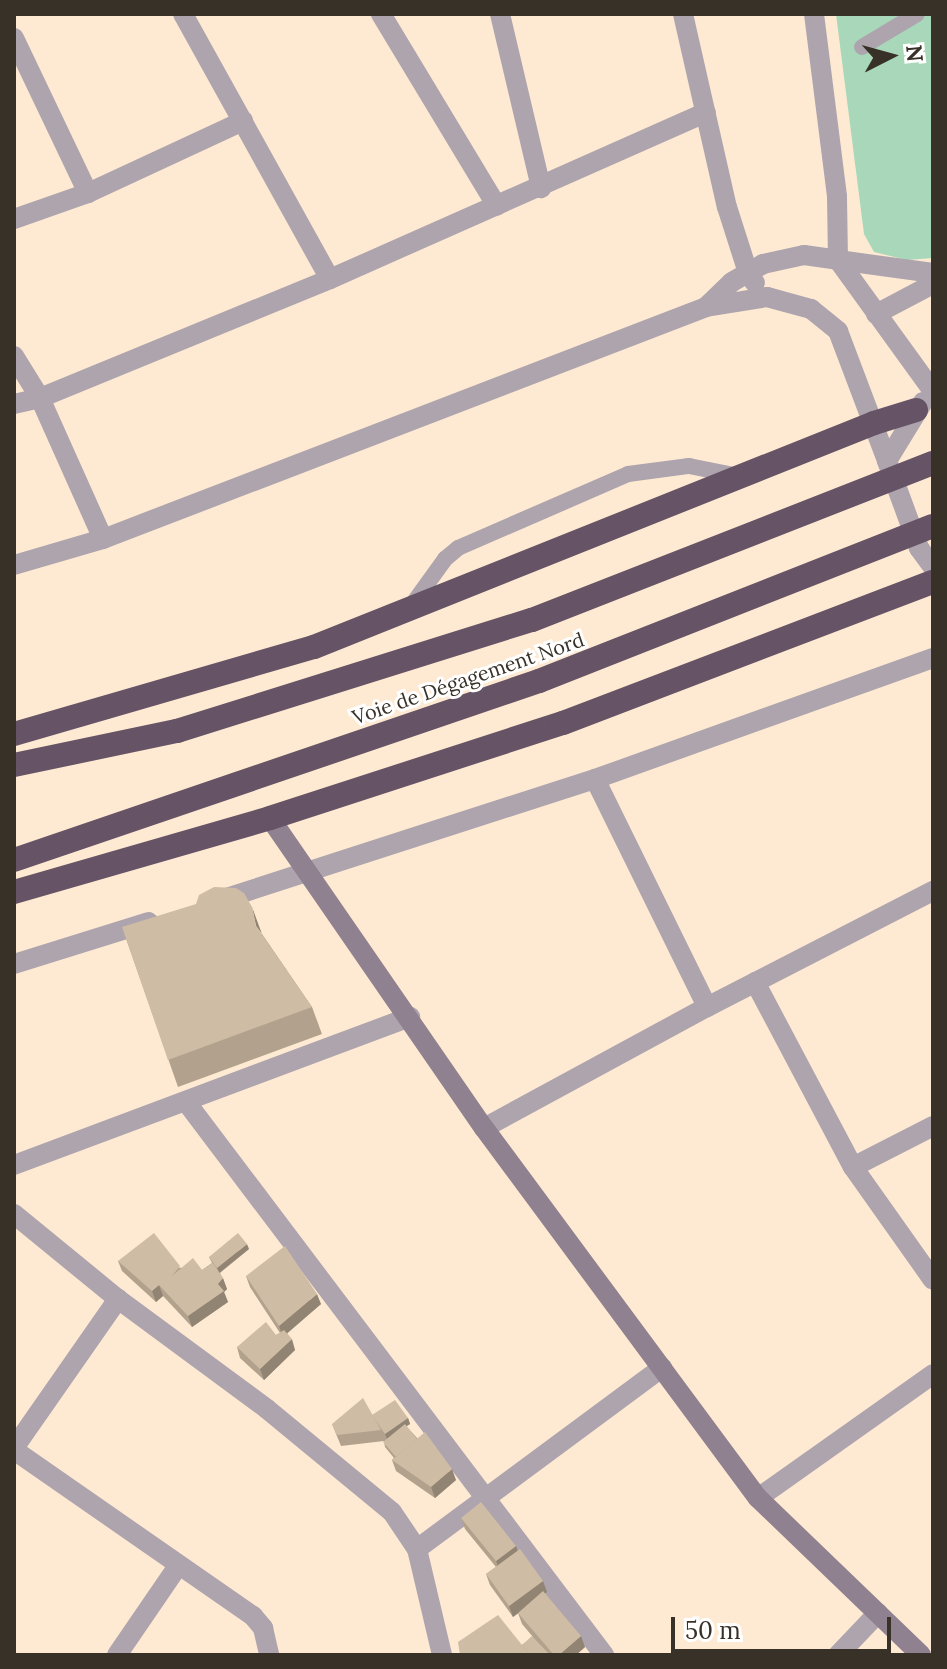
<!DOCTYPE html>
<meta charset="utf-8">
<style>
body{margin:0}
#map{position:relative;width:947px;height:1669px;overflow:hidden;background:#feead2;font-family:Lora,serif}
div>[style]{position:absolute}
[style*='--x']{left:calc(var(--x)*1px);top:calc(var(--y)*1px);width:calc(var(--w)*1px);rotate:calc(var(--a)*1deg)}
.green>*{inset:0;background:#a8d8b9}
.lane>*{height:16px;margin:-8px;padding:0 8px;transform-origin:8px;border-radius:8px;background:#aea4ae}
.street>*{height:20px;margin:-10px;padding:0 10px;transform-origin:10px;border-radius:10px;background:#aea4ae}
.secondary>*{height:20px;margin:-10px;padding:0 10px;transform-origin:10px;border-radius:10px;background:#8f818f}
.highway>*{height:24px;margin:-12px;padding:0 12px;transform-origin:12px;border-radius:12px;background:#665366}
.highway-bridge>*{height:24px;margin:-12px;padding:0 12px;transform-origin:12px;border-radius:12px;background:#665366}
.wall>*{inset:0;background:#b2a28d}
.shaded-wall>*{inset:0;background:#918473}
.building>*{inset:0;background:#cfbca4}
span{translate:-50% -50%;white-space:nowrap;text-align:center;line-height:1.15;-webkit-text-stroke:6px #fff;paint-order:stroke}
.street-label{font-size:20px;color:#383127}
.frame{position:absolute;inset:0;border:16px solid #383127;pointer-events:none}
.north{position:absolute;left:851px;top:16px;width:80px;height:80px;-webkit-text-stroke:6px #fff;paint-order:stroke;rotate:84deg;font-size:22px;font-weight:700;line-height:32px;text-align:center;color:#383127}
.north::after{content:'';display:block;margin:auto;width:28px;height:36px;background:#383127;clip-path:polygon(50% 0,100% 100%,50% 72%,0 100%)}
.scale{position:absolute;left:671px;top:1617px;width:220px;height:36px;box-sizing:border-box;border:4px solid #383127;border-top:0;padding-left:10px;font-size:24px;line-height:28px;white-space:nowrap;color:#383127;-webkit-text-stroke:6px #fff;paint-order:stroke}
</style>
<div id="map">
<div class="green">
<div style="clip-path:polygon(836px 14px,933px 14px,933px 258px,907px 260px,874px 252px,864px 234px)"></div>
</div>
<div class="lane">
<div style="--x:862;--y:47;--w:64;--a:-31"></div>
<div style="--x:409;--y:609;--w:62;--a:-54.2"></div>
<div style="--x:445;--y:559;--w:17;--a:-40"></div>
<div style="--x:458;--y:548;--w:185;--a:-23.5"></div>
<div style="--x:628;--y:474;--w:62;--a:-7.5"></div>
<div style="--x:689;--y:466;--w:51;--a:11.3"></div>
</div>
<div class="street">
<div style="--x:183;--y:14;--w:303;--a:61"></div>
<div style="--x:381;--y:14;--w:224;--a:58.9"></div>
<div style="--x:500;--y:14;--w:179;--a:76.7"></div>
<div style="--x:683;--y:14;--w:198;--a:77.2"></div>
<div style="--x:727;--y:207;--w:69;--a:72.3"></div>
<div style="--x:748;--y:273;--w:12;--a:55"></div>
<div style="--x:814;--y:14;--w:184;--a:82.8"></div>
<div style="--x:837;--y:197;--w:63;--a:89.1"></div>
<div style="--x:838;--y:260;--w:96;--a:7.8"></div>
<div style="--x:14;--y:38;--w:172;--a:64.5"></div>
<div style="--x:14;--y:219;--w:78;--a:-19.4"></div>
<div style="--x:88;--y:193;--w:171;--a:-24.9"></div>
<div style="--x:706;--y:307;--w:36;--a:-44"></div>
<div style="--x:732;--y:282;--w:36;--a:-30"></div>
<div style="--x:763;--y:264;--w:42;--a:-12.4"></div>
<div style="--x:804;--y:255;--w:34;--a:8"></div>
<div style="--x:838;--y:260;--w:160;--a:54.1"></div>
<div style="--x:876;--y:314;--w:64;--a:-27.8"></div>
<div style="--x:14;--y:356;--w:49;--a:58.2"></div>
<div style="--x:40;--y:398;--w:154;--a:65.9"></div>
<div style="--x:923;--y:402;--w:69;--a:121.4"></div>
<div style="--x:887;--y:461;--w:93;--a:69.8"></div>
<div style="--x:919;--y:548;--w:24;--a:54"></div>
<div style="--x:14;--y:404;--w:27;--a:-13"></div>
<div style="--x:40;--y:398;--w:313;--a:-22.3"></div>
<div style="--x:330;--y:279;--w:411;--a:-23.9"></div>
<div style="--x:14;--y:565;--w:93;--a:-16.3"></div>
<div style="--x:103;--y:539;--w:646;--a:-21.04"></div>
<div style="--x:706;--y:307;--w:62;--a:-9.3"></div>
<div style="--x:767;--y:297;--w:46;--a:15.3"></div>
<div style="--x:811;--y:309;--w:35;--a:39"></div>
<div style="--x:838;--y:331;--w:139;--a:69.3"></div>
<div style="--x:595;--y:779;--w:254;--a:63.8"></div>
<div style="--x:217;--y:901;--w:397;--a:-17.9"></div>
<div style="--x:595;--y:779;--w:359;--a:-19.7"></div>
<div style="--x:14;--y:964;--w:141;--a:-17.3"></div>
<div style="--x:755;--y:982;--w:209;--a:62.1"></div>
<div style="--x:853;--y:1167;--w:138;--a:54.7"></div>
<div style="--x:187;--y:1103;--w:692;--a:52.93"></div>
<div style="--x:484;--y:1128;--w:254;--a:-28.5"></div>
<div style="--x:707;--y:1007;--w:254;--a:-27.2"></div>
<div style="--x:14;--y:1165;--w:423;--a:-20.5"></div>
<div style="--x:853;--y:1167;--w:90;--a:-27.1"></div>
<div style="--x:14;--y:1214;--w:134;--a:39.3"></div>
<div style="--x:118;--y:1299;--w:185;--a:36.4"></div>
<div style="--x:267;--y:1409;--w:162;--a:39.5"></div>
<div style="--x:392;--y:1512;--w:45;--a:56"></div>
<div style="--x:417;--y:1549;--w:109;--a:76.7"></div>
<div style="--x:14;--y:1448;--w:182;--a:-55.1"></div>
<div style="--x:14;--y:1450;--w:291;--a:34.8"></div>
<div style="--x:253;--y:1616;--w:16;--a:50"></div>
<div style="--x:263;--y:1628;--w:28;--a:77"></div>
<div style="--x:758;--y:1498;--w:214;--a:-35.3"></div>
<div style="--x:417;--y:1549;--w:305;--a:-36.5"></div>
<div style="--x:117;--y:1655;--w:108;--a:-55.6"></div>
<div style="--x:838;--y:1655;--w:58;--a:-46.4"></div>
</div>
<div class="secondary">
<div style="--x:270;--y:818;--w:377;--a:55.4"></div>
<div style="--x:484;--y:1128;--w:460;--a:53.5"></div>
<div style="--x:758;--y:1498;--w:226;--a:43.9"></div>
</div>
<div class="highway">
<div style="--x:14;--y:734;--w:312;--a:-16.2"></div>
<div style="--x:314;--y:647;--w:603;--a:-21.8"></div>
<div style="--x:874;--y:423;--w:44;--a:-17.2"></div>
<div style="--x:14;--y:765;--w:167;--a:-11.8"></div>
<div style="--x:177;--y:731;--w:372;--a:-17.4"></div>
<div style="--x:14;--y:860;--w:555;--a:-18.83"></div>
<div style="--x:14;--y:892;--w:266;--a:-16.1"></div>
<div style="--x:270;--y:818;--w:308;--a:-18"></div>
<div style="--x:563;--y:723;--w:396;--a:-20.9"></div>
</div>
<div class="highway-bridge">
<div style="--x:532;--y:620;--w:431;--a:-21.4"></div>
<div style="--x:539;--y:681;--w:423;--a:-21.5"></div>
</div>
<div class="wall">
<div style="clip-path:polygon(122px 927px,262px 934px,312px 1007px,322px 1034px,178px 1087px)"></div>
<div style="clip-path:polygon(249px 1249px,220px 1273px,227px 1289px,224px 1292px,228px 1302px,192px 1327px,163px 1296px,156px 1302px,122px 1271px,118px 1261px,202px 1270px,212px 1263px,209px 1257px)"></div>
<div style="clip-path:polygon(246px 1276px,321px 1304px,287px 1333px,295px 1350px,264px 1380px,240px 1358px,237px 1347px,276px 1335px,280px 1333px,250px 1287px)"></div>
<div style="clip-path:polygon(372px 1415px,408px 1418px,410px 1424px,406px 1426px,456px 1480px,435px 1498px,396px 1471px,392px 1460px,394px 1458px,385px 1447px,384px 1441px,341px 1446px,332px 1424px)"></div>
<div style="clip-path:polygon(461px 1518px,516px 1546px,517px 1551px,547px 1592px,545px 1593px,585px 1647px,576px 1655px,460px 1655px,522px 1645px,533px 1637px,522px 1624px,518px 1613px,513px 1617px,490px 1585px,486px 1574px,496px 1567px,465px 1529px)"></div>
</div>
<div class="shaded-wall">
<div style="clip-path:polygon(252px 907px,262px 934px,256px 926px)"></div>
<div style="clip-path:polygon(247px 1244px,249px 1249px,219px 1273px,217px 1268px)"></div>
<div style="clip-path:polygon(223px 1278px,227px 1289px,224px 1292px,228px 1302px,192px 1327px,188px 1316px)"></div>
<div style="clip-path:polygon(159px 1285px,163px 1296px,156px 1302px,152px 1291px)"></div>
<div style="clip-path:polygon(317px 1294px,321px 1304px,283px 1337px,279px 1326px)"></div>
<div style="clip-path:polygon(292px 1339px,295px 1350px,264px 1380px,260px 1369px)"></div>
<div style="clip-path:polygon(408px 1418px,410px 1424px,387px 1439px,385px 1434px)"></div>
<div style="clip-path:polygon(452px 1469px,456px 1480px,435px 1498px,431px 1487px)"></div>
<div style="clip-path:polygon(516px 1546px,520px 1557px,500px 1572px,496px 1561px)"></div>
<div style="clip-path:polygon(543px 1581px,547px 1592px,513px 1617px,509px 1606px)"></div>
<div style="clip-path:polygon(581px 1636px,585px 1647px,576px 1655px,559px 1655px)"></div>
</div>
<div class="building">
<div style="clip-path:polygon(214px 887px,236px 888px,244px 893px,252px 907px,256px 926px,312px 1007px,168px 1060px,122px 927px,196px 904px,199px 895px)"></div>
<div style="clip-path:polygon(154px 1233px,180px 1266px,172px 1276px,193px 1258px,202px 1270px,213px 1263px,223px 1278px,218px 1284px,224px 1291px,188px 1316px,159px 1285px,152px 1291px,118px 1261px)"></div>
<div style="clip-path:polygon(238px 1233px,247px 1244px,217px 1268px,209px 1257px)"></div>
<div style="clip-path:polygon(285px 1246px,317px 1294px,279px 1326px,246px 1276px)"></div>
<div style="clip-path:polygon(266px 1322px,276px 1335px,284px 1330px,292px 1339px,260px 1369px,237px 1347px)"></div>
<div style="clip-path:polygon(363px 1398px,381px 1430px,337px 1435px,332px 1424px)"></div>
<div style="clip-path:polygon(395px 1400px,408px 1418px,385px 1434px,372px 1415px)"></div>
<div style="clip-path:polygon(405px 1424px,417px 1439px,396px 1457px,383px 1442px)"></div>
<div style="clip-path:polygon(425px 1432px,452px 1469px,431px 1487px,392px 1460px)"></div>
<div style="clip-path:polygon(481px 1502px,516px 1546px,496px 1561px,461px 1518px)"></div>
<div style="clip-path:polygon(520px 1549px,543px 1581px,509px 1606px,486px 1574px)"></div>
<div style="clip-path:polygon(543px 1591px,581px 1636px,559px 1655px,554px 1655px,518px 1613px)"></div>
<div style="clip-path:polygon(498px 1615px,530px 1655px,460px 1655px,458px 1642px)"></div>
<div style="clip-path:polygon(532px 1636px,550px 1655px,530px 1655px,522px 1645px)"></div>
</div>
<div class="street-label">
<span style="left:468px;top:678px;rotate:-19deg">Voie de Dégagement Nord</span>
</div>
<div class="frame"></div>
<div class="north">N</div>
<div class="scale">50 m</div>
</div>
